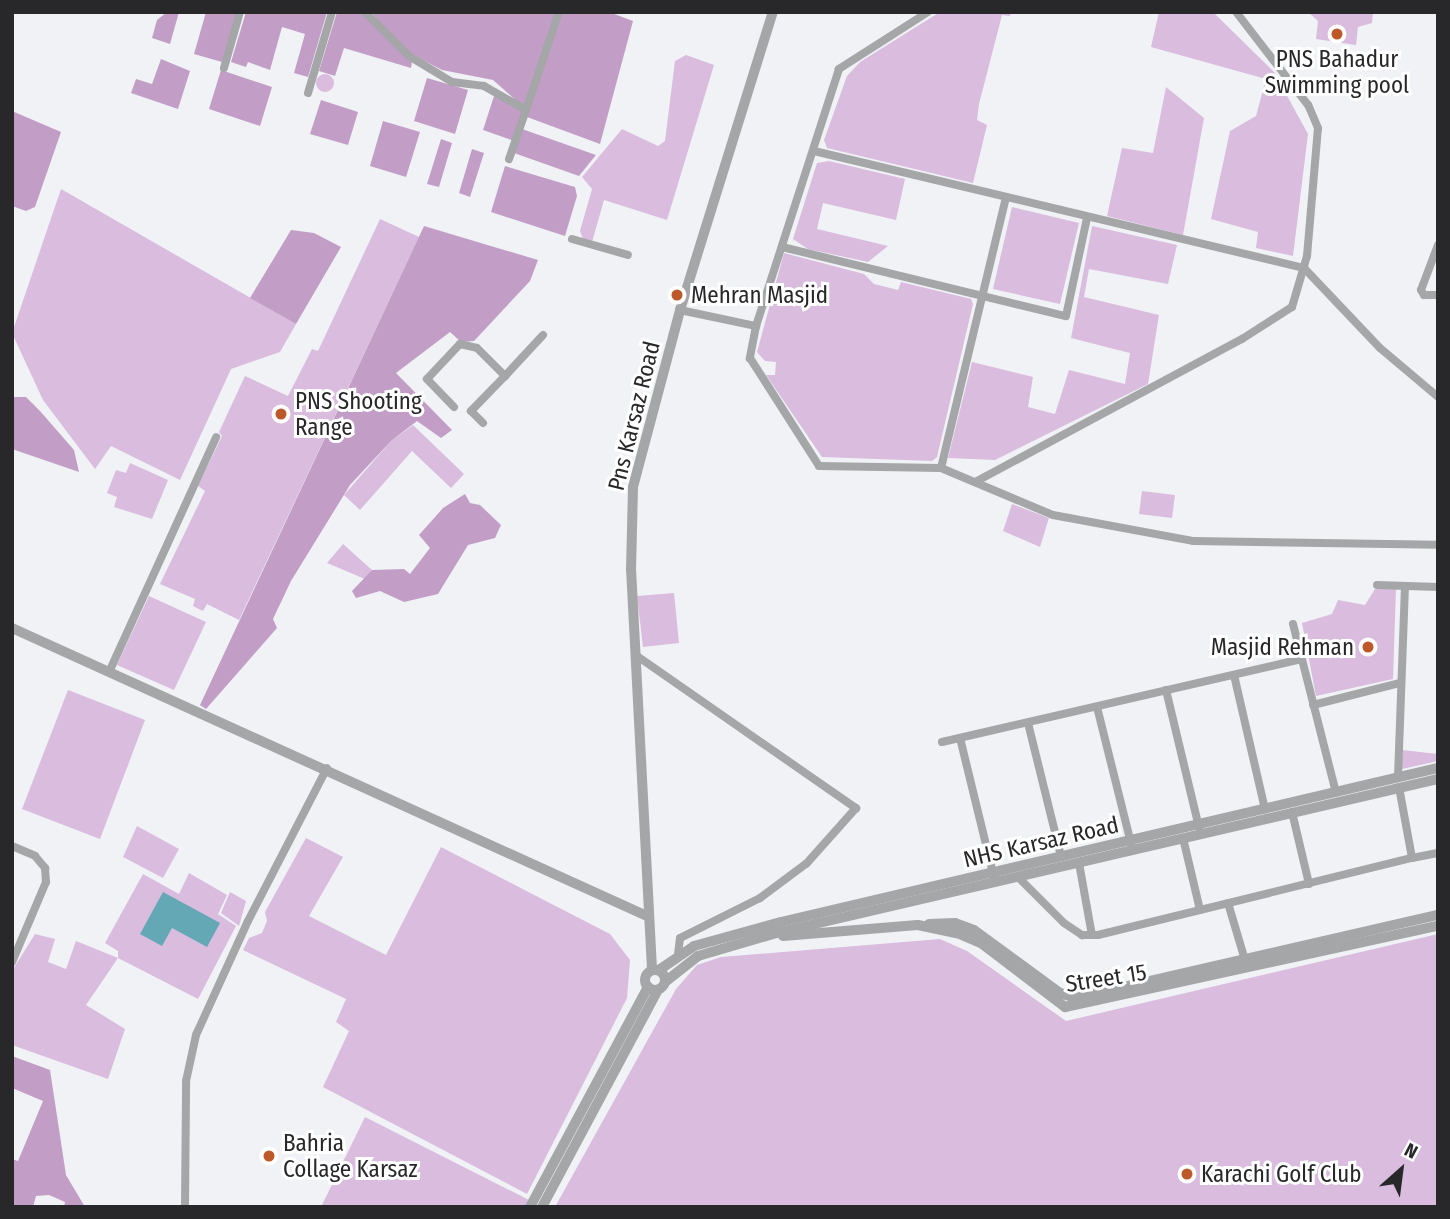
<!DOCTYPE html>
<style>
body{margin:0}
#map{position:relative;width:1450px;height:1219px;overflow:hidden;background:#f0f2f6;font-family:"Fira Sans Condensed",sans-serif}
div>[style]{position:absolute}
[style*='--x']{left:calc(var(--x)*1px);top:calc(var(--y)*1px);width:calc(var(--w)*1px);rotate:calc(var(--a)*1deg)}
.green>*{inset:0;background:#d9bcde}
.round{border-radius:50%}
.forest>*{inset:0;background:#c29ec7}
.water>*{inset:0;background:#64a7b5}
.minor>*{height:8px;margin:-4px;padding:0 4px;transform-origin:4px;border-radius:4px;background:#a5a6a7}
.tertiary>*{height:10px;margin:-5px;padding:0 5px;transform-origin:5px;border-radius:5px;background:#a5a6a7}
.tertiary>.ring{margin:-5px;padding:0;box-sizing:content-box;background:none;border:10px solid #a5a6a7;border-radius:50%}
.dots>*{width:19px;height:19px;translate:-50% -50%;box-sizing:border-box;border:4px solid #fff;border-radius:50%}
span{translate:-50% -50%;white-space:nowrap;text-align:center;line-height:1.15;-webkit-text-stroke:6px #fff;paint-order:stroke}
.poi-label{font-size:23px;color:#28282a}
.left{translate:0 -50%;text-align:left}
.right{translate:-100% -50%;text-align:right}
.street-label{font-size:23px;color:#28282a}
.frame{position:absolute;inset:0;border:14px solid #28282a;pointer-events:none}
.north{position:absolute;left:1366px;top:1135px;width:70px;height:70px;-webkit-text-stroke:5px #fff;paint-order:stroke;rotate:28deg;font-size:19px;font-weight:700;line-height:28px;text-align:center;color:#28282a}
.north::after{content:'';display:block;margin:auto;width:24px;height:32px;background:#28282a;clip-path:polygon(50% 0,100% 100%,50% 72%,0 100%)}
</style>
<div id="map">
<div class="green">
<div style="clip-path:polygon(940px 12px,1011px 12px,1010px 16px,1002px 15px,979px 104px,977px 120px,987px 125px,973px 183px,827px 148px,824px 140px,847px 76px,860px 62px)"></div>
<div style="clip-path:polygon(1159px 12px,1213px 12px,1274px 72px,1308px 134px,1293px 256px,1256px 248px,1258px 232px,1211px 219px,1230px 131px,1256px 116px,1266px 79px,1151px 47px)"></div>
<div style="clip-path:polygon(1308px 12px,1373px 12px,1372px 23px,1358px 27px,1356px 45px,1316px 39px,1318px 21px)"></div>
<div style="clip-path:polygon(686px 55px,714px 65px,667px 220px,604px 200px,592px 242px,583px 239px,580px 231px,592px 189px,582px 177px,622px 129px,658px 146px,665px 141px,675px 61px)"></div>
<div class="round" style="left:316px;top:74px;width:18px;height:18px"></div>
<div style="clip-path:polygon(1166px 87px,1204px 118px,1183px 235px,1107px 216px,1122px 148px,1153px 153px)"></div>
<div style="clip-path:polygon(829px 161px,905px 179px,896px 220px,823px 203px,817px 229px,888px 246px,868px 262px,808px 249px,793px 239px,817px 163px)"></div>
<div style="clip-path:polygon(61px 189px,296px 324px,280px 352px,231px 369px,180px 480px,111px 446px,95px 469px,43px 400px,12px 333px)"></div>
<div style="clip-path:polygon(1012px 207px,1079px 223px,1060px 304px,993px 289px)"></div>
<div style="clip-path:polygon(380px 219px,419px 237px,239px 620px,207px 604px,203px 611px,193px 606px,195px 599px,160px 584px,205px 491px,198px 486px,222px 436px,219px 432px,245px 376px,288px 396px,312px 349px,318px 351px)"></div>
<div style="clip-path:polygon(1092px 226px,1177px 245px,1168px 284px,1089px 269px,1084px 297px,1159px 315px,1148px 384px,995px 460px,948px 458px,972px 362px,1033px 377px,1028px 407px,1055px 414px,1069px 370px,1125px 384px,1130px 353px,1071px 338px)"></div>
<div style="clip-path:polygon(784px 253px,864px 274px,874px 284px,898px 290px,901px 282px,971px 299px,973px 304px,937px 457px,932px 461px,822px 457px,766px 375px,775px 375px,776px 362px,765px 361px,757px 352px)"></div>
<div style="clip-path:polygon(413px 425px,464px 474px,451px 488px,412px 451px,360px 510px,344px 495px,391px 441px)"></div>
<div style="clip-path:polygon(130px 463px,168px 480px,152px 519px,114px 507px,117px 497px,107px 493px,116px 470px,126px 473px)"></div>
<div style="clip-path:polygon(1142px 491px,1175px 495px,1172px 518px,1139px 514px)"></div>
<div style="clip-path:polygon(1012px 504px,1049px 518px,1040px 547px,1003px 531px)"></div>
<div style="clip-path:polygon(343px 544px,372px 570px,365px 579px,327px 563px)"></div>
<div style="clip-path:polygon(1396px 588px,1393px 679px,1316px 696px,1302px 623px,1332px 614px,1338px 600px,1365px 605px,1375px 589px)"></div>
<div style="clip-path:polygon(674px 593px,679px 643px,643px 647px,637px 596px)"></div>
<div style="clip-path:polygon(149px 596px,206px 622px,174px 690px,117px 665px)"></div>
<div style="clip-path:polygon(68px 690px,145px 720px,100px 839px,22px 809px)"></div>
<div style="clip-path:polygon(1402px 750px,1438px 754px,1438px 761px,1402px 769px)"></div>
<div style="clip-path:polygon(137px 826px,179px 849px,163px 878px,123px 857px)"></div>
<div style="clip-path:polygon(306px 838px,343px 857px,309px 916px,386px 955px,441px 847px,610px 934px,630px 960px,627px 998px,527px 1194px,323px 1087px,349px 1031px,336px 1022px,346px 999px,243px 950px,249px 938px,262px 933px,267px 921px,265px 912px)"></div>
<div style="clip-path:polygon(189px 873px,227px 895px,218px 914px,236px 926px,198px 999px,118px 958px,86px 1005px,125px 1029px,108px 1079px,12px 1045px,12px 971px,35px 934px,55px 939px,48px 962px,66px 969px,76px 941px,118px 958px,118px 951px,105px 943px,143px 874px,179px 894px)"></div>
<div style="clip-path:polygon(230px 892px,246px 901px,239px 926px,221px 913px)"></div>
<div style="clip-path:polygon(1438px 934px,1438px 1207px,555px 1207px,676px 989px,697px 965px,721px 957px,940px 939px,967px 951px,1066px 1021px)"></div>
<div style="clip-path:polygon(365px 1117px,529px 1200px,526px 1207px,321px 1207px)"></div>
</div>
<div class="forest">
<div style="clip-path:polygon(167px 12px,179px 12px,170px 44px,152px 38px,157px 20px)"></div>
<div style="clip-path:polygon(206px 12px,237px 12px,222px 62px,194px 54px)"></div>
<div style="clip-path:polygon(246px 12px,327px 12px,308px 77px,294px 73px,305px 34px,282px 27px,270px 70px,248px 62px,246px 67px,231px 62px)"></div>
<div style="clip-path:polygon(337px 12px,361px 12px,412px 61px,411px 68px,344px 48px,335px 76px,319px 71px)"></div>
<div style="clip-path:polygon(371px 12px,556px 12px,525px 108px,493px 80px,442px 70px,421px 59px,403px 48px)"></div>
<div style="clip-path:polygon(562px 12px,609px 12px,633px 21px,600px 144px,527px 117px)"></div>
<div style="clip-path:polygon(161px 59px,190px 71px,178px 109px,131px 93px,136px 79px,152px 84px)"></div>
<div style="clip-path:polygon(221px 70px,272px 87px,260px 126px,209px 109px)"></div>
<div style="clip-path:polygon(427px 78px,468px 90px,455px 134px,414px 121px)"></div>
<div style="clip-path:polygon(494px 96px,525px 110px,514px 141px,483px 130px)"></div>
<div style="clip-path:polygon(321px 100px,358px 112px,348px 145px,310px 134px)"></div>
<div style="clip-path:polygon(12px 111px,61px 132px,35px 207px,26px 211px,12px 206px)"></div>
<div style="clip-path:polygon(383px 121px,420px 132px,406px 177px,370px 166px)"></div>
<div style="clip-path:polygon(522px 129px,596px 155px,579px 176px,514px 153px)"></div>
<div style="clip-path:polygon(441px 139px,452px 143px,439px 187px,427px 184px)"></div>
<div style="clip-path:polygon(472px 149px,484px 153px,470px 197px,459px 193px)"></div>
<div style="clip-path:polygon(505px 166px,575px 187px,577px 196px,565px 236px,491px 212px)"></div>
<div style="clip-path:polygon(424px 226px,538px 260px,530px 281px,474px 341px,461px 342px,450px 332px,396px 373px,452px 430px,441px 438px,417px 421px,391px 441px,350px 485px,291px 581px,273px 619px,277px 628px,206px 709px,200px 705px)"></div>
<div style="clip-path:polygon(291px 230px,314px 233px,341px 247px,296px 324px,250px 298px)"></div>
<div style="clip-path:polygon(12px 397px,26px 397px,40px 411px,74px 450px,79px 472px,12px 449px)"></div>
<div style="clip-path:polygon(465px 494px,470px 503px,480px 505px,501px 525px,495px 538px,468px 545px,438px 594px,404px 602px,380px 591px,356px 598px,352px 591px,372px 570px,404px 569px,410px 574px,430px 548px,419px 535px,443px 508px)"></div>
<div style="clip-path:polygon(12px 1056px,50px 1070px,66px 1175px,85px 1207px,64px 1207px,65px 1202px,49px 1195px,36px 1196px,33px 1207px,12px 1207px,12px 1159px,18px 1161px,43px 1101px,12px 1088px)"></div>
</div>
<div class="water">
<div style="clip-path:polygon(163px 892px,220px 923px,207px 947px,172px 928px,162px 946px,140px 934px)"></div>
</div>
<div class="minor">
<div style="--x:365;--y:12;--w:62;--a:45"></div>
<div style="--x:409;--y:56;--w:50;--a:31.2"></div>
<div style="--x:452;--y:82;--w:32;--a:7"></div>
<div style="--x:484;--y:86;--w:48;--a:29.7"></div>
<div style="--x:526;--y:110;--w:52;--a:109.1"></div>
<div style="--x:928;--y:12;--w:106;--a:147.4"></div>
<div style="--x:839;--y:69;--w:270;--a:107.9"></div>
<div style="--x:756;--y:326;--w:33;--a:101"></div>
<div style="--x:750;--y:358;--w:128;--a:57.4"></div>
<div style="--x:819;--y:466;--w:122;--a:0.9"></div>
<div style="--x:941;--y:468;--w:121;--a:22.8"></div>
<div style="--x:1053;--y:515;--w:142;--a:10.5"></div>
<div style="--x:1193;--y:541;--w:245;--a:0.9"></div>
<div style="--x:224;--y:68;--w:58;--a:-74.1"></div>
<div style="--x:308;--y:93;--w:84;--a:-73.5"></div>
<div style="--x:526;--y:110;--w:103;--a:-71.4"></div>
<div style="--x:814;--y:151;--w:504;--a:13.43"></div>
<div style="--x:1304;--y:268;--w:110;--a:46.5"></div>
<div style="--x:1380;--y:348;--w:76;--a:40.2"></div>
<div style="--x:572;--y:239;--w:58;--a:15.9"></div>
<div style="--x:1438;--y:245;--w:48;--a:110.7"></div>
<div style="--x:1421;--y:290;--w:6;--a:59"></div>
<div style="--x:1424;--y:295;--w:14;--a:0"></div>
<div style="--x:782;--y:247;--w:292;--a:13.7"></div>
<div style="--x:1066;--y:316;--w:100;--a:-77.9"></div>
<div style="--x:680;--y:310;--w:78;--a:11.9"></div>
<div style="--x:505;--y:376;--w:56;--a:-47.2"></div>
<div style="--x:454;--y:407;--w:39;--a:-134"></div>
<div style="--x:427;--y:379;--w:48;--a:-46.7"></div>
<div style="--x:460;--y:344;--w:17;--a:13"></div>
<div style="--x:477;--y:348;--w:40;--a:45"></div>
<div style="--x:505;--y:376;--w:49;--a:134.2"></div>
<div style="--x:471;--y:411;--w:17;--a:45"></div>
<div style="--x:941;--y:468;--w:278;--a:-76.5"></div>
<div style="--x:977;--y:481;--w:301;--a:-28.2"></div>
<div style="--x:1242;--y:339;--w:59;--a:-32.6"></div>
<div style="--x:1292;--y:307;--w:53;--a:-73.6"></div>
<div style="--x:1307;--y:256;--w:128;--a:-85.1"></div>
<div style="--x:1318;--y:128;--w:25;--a:-113"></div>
<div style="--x:1308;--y:105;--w:118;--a:-127.7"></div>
<div style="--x:1377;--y:585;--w:61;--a:1.9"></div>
<div style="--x:1293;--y:624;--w:174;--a:75.7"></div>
<div style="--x:637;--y:656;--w:267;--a:34.8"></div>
<div style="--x:856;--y:808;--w:74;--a:131.7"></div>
<div style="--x:807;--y:863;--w:59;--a:143.3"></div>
<div style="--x:760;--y:898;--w:89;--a:153.4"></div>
<div style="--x:680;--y:938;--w:16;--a:97"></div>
<div style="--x:110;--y:670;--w:256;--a:-65.5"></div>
<div style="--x:1234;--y:675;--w:138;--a:77"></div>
<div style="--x:1166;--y:690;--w:141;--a:76.5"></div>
<div style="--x:1313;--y:705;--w:89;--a:-14.3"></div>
<div style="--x:1097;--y:707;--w:140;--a:76"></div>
<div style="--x:1028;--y:723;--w:137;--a:76.1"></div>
<div style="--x:960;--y:738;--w:144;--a:76.3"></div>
<div style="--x:942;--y:742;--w:369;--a:-13"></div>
<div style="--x:1398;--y:777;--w:191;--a:-87.9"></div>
<div style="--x:1399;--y:787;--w:72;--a:79.6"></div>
<div style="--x:1412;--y:858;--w:26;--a:-11"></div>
<div style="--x:1292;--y:812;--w:74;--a:76.7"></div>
<div style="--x:1183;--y:838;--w:74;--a:76.7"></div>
<div style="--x:12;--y:846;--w:25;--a:23"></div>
<div style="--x:35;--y:856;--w:16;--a:50"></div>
<div style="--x:45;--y:868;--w:14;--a:86"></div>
<div style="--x:46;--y:882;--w:87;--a:113"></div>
<div style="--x:1079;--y:863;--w:73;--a:79.8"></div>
<div style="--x:1018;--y:877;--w:65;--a:45"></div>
<div style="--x:1064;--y:923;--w:22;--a:34"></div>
<div style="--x:1082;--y:935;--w:16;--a:0"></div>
<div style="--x:1098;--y:935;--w:323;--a:-13.8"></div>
<div style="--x:1228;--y:903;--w:59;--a:73.4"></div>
<div style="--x:185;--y:1207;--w:126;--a:-89.5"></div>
<div style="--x:186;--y:1081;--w:47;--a:-77.7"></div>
<div style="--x:196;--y:1035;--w:125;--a:-65.5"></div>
<div style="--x:248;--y:921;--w:172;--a:-62.7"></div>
</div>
<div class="tertiary">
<div style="--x:12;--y:628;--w:699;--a:24.4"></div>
<div style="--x:929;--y:924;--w:26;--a:-2"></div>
<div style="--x:955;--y:923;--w:20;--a:20"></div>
<div style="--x:974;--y:930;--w:107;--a:36.2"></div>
<div style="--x:1060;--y:993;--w:16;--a:18"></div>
<div style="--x:1075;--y:998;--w:372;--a:-12.9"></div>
<div style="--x:783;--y:936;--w:135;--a:-4.7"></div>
<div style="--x:918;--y:925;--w:40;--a:12"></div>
<div style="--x:957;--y:933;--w:26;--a:23"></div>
<div style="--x:981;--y:943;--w:106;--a:37.3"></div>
<div style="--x:1065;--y:1007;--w:382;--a:-12.3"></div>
<div style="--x:652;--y:969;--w:400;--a:-93"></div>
<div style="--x:631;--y:570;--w:83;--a:-88.6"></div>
<div style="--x:633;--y:487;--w:183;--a:-75.1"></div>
<div style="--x:680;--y:310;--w:312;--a:-72.7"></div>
<div class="ring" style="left:645px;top:970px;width:10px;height:10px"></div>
<div style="--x:659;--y:970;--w:42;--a:-34.4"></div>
<div style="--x:694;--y:946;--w:90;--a:-15.4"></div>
<div style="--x:781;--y:922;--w:675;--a:-13.19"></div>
<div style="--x:665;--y:982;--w:42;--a:-38.2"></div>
<div style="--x:698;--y:956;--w:81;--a:-16.4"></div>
<div style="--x:776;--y:933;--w:680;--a:-13.1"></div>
<div style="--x:530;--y:1207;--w:250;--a:-61.8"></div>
<div style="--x:542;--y:1207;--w:246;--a:-61.9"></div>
</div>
<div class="dots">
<div style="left:1337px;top:34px;background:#bd5828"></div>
<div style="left:677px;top:295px;background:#bd5828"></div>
<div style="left:281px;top:414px;background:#bd5828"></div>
<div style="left:1368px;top:647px;background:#bd5828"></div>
<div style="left:269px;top:1156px;background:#bd5828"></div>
<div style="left:1187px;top:1174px;background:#bd5828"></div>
</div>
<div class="poi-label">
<span style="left:1337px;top:72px">PNS Bahadur<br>Swimming pool</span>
<span class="left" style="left:691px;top:295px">Mehran Masjid</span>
<span class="left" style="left:295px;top:414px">PNS Shooting<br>Range</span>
<span class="right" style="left:1354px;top:647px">Masjid Rehman</span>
<span class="left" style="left:283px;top:1156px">Bahria<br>Collage Karsaz</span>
<span class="left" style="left:1201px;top:1174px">Karachi Golf Club</span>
</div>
<div class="street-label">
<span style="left:634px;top:416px;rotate:-76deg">Pns Karsaz Road</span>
<span style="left:1041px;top:842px;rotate:-13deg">NHS Karsaz Road</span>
<span style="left:1106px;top:978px;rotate:-9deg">Street 15</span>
</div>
<div class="frame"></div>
<div class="north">N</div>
</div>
